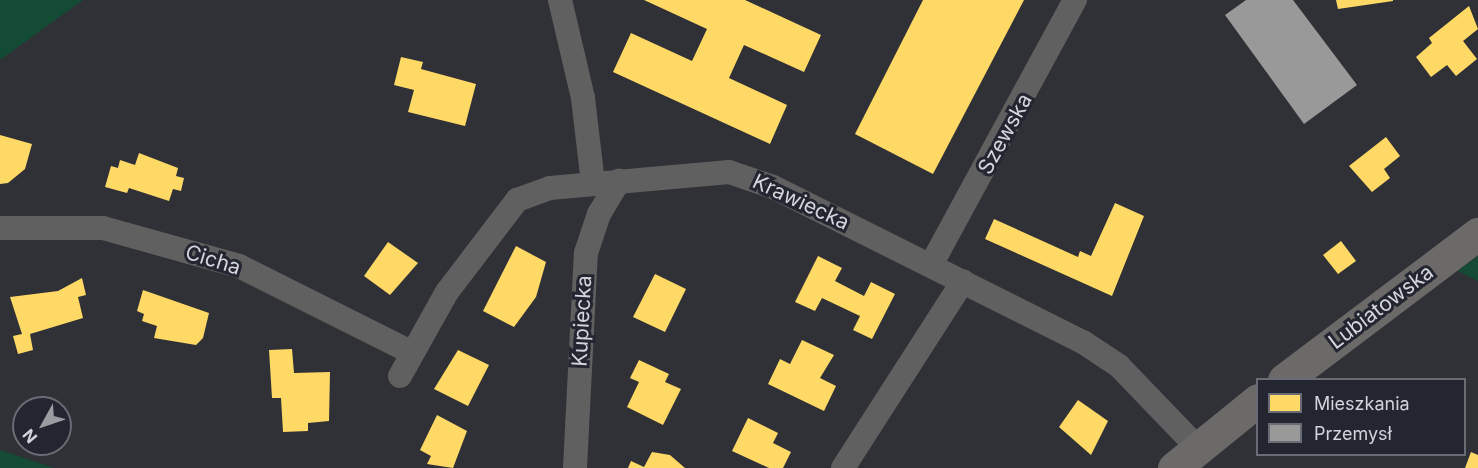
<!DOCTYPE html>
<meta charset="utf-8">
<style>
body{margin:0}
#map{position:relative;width:1478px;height:468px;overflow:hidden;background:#303136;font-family:Inter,sans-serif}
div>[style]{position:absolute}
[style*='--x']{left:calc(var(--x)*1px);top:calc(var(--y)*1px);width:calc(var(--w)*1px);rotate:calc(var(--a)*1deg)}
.green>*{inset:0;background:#134b35}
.homes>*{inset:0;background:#ffd966}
.industry>*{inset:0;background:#999}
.street>*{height:24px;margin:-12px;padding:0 12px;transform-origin:12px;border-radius:12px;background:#606060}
.secondary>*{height:33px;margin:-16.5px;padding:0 16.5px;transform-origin:16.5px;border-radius:16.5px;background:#6c6a69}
span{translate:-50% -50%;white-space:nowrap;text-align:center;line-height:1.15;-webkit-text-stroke:6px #232630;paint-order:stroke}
.street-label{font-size:21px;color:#d2d5db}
.legend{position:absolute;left:1256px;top:378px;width:210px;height:78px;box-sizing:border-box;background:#232630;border:2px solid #696c74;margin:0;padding:8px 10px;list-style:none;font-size:18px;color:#d2d5db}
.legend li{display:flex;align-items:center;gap:12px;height:30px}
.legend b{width:30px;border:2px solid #696c74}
.north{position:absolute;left:12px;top:396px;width:60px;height:60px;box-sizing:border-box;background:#232630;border:2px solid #696c74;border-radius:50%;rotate:230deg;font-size:16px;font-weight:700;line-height:24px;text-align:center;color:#d2d5db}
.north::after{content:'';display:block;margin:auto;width:21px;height:27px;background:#999ca1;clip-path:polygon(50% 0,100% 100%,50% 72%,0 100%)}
</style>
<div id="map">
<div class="green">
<div style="clip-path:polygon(0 0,83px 0,0 60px)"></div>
<div style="clip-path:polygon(1478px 256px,1478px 281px,1458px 271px)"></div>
<div style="clip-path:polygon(0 450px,54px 468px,0 468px)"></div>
</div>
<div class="homes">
<div style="clip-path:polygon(644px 0,745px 0,821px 35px,804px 72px,744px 45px,729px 78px,787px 105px,770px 144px,613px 72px,631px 33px,692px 61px,707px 29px)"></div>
<div style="clip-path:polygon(923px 0,1024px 0,933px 174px,855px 134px)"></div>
<div style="clip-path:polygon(1336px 0,1393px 0,1393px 1px,1338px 9px)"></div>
<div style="clip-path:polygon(1469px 6px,1478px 29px,1463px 41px,1477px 59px,1456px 76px,1447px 65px,1431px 77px,1416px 57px,1432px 43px,1429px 38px)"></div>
<div style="clip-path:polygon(401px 57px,423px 62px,421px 69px,476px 84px,465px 126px,408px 112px,414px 90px,394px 85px)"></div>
<div style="clip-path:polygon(0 135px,32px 144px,25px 169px,8px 183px,0 184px)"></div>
<div style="clip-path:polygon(1386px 137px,1400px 156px,1384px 169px,1390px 178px,1372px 192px,1349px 166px)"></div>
<div style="clip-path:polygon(139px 153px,178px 168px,176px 176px,184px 178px,181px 191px,173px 189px,169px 201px,129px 188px,127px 193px,105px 187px,111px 166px,118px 168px,120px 160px,135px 165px)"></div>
<div style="clip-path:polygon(1115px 203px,1144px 216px,1112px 296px,985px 239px,994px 219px,1078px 257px,1080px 251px,1091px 256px)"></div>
<div style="clip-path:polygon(1341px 241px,1356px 261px,1338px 274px,1323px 255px)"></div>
<div style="clip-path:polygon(388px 242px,418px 263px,390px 295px,364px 276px)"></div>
<div style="clip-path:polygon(516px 246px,546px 262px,536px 297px,514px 327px,483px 311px)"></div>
<div style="clip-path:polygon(818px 256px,842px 268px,835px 281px,864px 296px,871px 282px,895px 294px,872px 339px,853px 330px,860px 316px,822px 298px,815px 311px,795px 302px)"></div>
<div style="clip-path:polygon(655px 274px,686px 289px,665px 332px,633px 317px)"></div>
<div style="clip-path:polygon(82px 278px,86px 295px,78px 297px,83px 318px,30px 334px,33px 350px,18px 354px,13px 336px,22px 334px,10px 297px,58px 291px)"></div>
<div style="clip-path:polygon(143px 290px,209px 313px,203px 338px,196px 345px,154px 338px,157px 326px,142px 321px,144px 314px,137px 311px)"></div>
<div style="clip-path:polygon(802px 340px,834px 355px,820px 378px,836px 386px,824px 411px,768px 384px,780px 359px,790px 364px)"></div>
<div style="clip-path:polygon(292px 349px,294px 373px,330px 372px,329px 421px,308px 423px,308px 431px,283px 432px,281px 398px,272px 398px,269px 350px)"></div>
<div style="clip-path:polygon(458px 350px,489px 365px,468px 406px,434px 389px)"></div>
<div style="clip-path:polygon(639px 360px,669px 374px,665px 382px,681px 389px,663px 425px,627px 407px,639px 382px,630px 378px)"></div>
<div style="clip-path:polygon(1078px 400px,1108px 421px,1091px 455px,1059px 427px)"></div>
<div style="clip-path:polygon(437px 415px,467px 431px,453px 468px,427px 464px,431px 456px,420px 450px)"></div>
<div style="clip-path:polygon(748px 418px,778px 433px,773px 443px,791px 452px,783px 468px,769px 468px,732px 451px)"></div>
<div style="clip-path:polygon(652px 452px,670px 455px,685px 468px,628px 468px,631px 461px,644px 467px)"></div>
<div style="clip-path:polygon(1471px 452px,1478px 455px,1478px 468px,1465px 468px)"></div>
</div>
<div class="industry">
<div style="clip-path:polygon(1246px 0,1293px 0,1357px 85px,1304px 124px,1225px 15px)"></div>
</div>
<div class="street">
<div style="--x:560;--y:0;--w:101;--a:76.8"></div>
<div style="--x:583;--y:98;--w:86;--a:83.3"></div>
<div style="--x:0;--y:228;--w:103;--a:0"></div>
<div style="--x:103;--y:228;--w:141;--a:15.6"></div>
<div style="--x:239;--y:266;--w:192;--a:26.6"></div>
<div style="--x:931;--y:265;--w:302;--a:-61.5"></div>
<div style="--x:400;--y:376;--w:96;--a:-60.8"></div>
<div style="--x:447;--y:292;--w:116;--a:-52.7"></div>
<div style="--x:517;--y:200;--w:35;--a:-20"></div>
<div style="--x:550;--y:188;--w:180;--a:-5.1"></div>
<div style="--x:729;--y:172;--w:46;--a:18.8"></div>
<div style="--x:773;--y:187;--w:347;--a:26.6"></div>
<div style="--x:1083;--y:342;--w:43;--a:33.7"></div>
<div style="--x:1119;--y:366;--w:111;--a:46.1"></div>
<div style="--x:575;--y:468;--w:215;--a:-87.1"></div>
<div style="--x:586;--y:253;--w:41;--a:-71.6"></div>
<div style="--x:599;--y:214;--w:39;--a:-59"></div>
<div style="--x:843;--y:468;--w:222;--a:-57.3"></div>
</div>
<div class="secondary">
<div style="--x:1284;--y:380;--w:243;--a:-37"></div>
<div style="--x:1174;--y:468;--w:108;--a:-39"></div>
</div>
<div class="street-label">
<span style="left:1005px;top:134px;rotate:-61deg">Szewska</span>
<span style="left:801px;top:202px;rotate:25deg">Krawiecka</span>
<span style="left:213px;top:260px;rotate:17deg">Cicha</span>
<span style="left:1381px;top:307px;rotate:-37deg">Lubiatowska</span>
<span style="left:582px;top:321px;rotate:-87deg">Kupiecka</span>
</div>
<ul class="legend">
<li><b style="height:16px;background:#ffd966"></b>Mieszkania</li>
<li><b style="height:16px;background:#999"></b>Przemysł</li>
</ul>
<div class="north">N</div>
</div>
